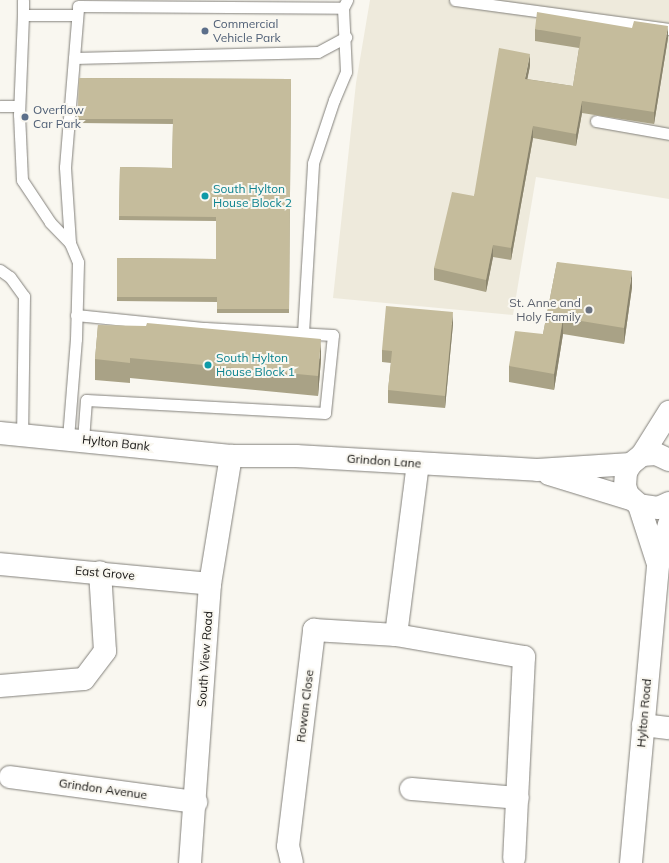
<!DOCTYPE html>
<style>
body{margin:0}
#map{position:relative;width:669px;height:863px;overflow:hidden;background:#f9f7f0;font-family:Mulish,sans-serif}
div>[style]{position:absolute}
[style*='--x']{left:calc(var(--x)*1px);top:calc(var(--y)*1px);width:calc(var(--w)*1px);rotate:calc(var(--a)*1deg)}
.built>*{inset:0;background:#eeeadc}
.roads{filter:drop-shadow(0 0 1px #83817b) drop-shadow(0 0 1px #83817b)}
.service>*{height:11px;margin:-5.5px;padding:0 5.5px;transform-origin:5.5px;border-radius:5.5px;background:#fff}
.minor>*{height:22px;margin:-11px;padding:0 11px;transform-origin:11px;border-radius:11px;background:#fff}
.tertiary>*{height:22px;margin:-11px;padding:0 11px;transform-origin:11px;border-radius:11px;background:#fff}
.wall>*{inset:0;background:#a9a286}
.shaded-wall>*{inset:0;background:#8a846d}
.building>*{inset:0;background:#c5bc9c}
.dots>*{width:11px;height:11px;translate:-50% -50%;box-sizing:border-box;border:2px solid #f9f7f0;border-radius:50%}
span{translate:-50% -50%;white-space:nowrap;text-align:center;line-height:1.15;-webkit-text-stroke:4px #f9f7f0;paint-order:stroke}
.service-label{font-size:12px;color:#4e5e75}
.left{translate:0 -50%;text-align:left}
.culture-label{font-size:12px;color:#0d838f}
.worship-label{font-size:12px;color:#5b616d}
.right{translate:-100% -50%;text-align:right}
.street-label{font-size:12px;color:#131210}
</style>
<div id="map">
<div class="built">
<div style="clip-path:polygon(370px 0,669px 0,669px 199px,536px 177px,513px 315px,333px 298px,356px 83px)"></div>
</div>
<div class="roads">
<div class="service">
<div style="--x:455;--y:0;--w:216;--a:7.7"></div>
<div style="--x:78;--y:6;--w:265;--a:0.4"></div>
<div style="--x:343;--y:8;--w:9;--a:-63"></div>
<div style="--x:23;--y:15;--w:15;--a:-90"></div>
<div style="--x:74;--y:58;--w:244;--a:-1.4"></div>
<div style="--x:318;--y:52;--w:32;--a:-28"></div>
<div style="--x:0;--y:106;--w:19;--a:0"></div>
<div style="--x:596;--y:121;--w:74;--a:10.1"></div>
<div style="--x:70;--y:243;--w:76;--a:-93.8"></div>
<div style="--x:65;--y:167;--w:160;--a:-85.3"></div>
<div style="--x:0;--y:270;--w:12;--a:35"></div>
<div style="--x:10;--y:277;--w:24;--a:54"></div>
<div style="--x:24;--y:296;--w:139;--a:90.8"></div>
<div style="--x:76;--y:315;--w:130;--a:5.8"></div>
<div style="--x:205;--y:328;--w:128;--a:3.1"></div>
<div style="--x:333;--y:335;--w:78;--a:95.9"></div>
<div style="--x:325;--y:413;--w:239;--a:-176.9"></div>
<div style="--x:86;--y:400;--w:40;--a:94.3"></div>
<div style="--x:303;--y:333;--w:170;--a:-86.6"></div>
<div style="--x:313;--y:163;--w:66;--a:-71.6"></div>
<div style="--x:334;--y:100;--w:30;--a:-67"></div>
<div style="--x:346;--y:72;--w:64;--a:-92.7"></div>
<div style="--x:68;--y:438;--w:99;--a:-85.4"></div>
<div style="--x:76;--y:339;--w:77;--a:-88.5"></div>
<div style="--x:78;--y:262;--w:21;--a:-113"></div>
<div style="--x:70;--y:243;--w:29;--a:-134"></div>
<div style="--x:50;--y:222;--w:50;--a:-123.7"></div>
<div style="--x:22;--y:180;--w:65;--a:-92.6"></div>
<div style="--x:19;--y:115;--w:100;--a:-87.7"></div>
<div style="--x:23;--y:15;--w:54;--a:0"></div>
</div>
<div class="minor">
<div style="--x:0;--y:564;--w:211;--a:5.4"></div>
<div style="--x:396;--y:635;--w:173;--a:-82.7"></div>
<div style="--x:0;--y:686;--w:84;--a:-4.8"></div>
<div style="--x:84;--y:679;--w:35;--a:-53"></div>
<div style="--x:105;--y:651;--w:79;--a:-93.6"></div>
<div style="--x:643;--y:725;--w:26;--a:7"></div>
<div style="--x:10;--y:777;--w:188;--a:7.7"></div>
<div style="--x:411;--y:789;--w:107;--a:4.8"></div>
<div style="--x:190;--y:863;--w:280;--a:-85.9"></div>
<div style="--x:210;--y:584;--w:130;--a:-80.7"></div>
<div style="--x:292;--y:863;--w:17;--a:-103"></div>
<div style="--x:288;--y:846;--w:218;--a:-83.1"></div>
<div style="--x:314;--y:630;--w:82;--a:3.5"></div>
<div style="--x:396;--y:635;--w:130;--a:9.8"></div>
<div style="--x:524;--y:657;--w:201;--a:92.8"></div>
</div>
<div class="tertiary">
<div style="--x:0;--y:433;--w:232;--a:5.7"></div>
<div style="--x:231;--y:456;--w:65;--a:0"></div>
<div style="--x:296;--y:456;--w:241;--a:3.3"></div>
<div style="--x:537;--y:470;--w:94;--a:-3.7"></div>
<div style="--x:642;--y:455;--w:51;--a:-57.9"></div>
<div style="--x:669;--y:460;--w:14;--a:-155"></div>
<div style="--x:656;--y:454;--w:14;--a:176"></div>
<div style="--x:642;--y:455;--w:14;--a:141"></div>
<div style="--x:631;--y:464;--w:9;--a:122"></div>
<div style="--x:626;--y:472;--w:14;--a:94"></div>
<div style="--x:625;--y:486;--w:9;--a:72"></div>
<div style="--x:628;--y:495;--w:15;--a:42"></div>
<div style="--x:639;--y:505;--w:19;--a:9"></div>
<div style="--x:658;--y:508;--w:12;--a:-24"></div>
<div style="--x:549;--y:474;--w:86;--a:17"></div>
<div style="--x:639;--y:505;--w:62;--a:72.1"></div>
<div style="--x:631;--y:863;--w:300;--a:-84.8"></div>
<div style="--x:658;--y:564;--w:41;--a:-74.6"></div>
</div>
</div>
<div class="wall">
<div style="clip-path:polygon(535px 29px,668px 38px,654px 124px,582px 113px,576px 146px,533px 138px,511px 260px,493px 257px,486px 292px,434px 280px,434px 268px,474px 196px,530px 66px,527px 79px,573px 86px,579px 48px,535px 41px)"></div>
<div style="clip-path:polygon(79px 78px,291px 79px,289px 313px,217px 313px,217px 302px,117px 301px,117px 258px,216px 259px,216px 221px,119px 220px,120px 167px,172px 168px,173px 124px,78px 123px)"></div>
<div style="clip-path:polygon(557px 262px,632px 287px,624px 344px,563px 334px,554px 390px,509px 382px,509px 366px,543px 334px)"></div>
<div style="clip-path:polygon(453px 324px,445px 408px,388px 403px,388px 390px,391px 363px,382px 362px,382px 350px)"></div>
<div style="clip-path:polygon(98px 325px,321px 359px,318px 396px,130px 378px,130px 383px,95px 380px,95px 359px)"></div>
</div>
<div class="shaded-wall">
<div style="clip-path:polygon(668px 26px,668px 38px,654px 124px,654px 112px)"></div>
<div style="clip-path:polygon(530px 54px,530px 66px,525px 91px,525px 79px)"></div>
<div style="clip-path:polygon(582px 101px,582px 113px,576px 146px,576px 134px)"></div>
<div style="clip-path:polygon(533px 126px,533px 138px,511px 260px,511px 248px)"></div>
<div style="clip-path:polygon(493px 245px,493px 257px,486px 292px,486px 280px)"></div>
<div style="clip-path:polygon(632px 271px,632px 287px,624px 344px,624px 328px)"></div>
<div style="clip-path:polygon(453px 312px,453px 324px,445px 408px,445px 396px)"></div>
<div style="clip-path:polygon(563px 318px,563px 334px,554px 390px,554px 374px)"></div>
<div style="clip-path:polygon(321px 339px,321px 359px,318px 396px,318px 376px)"></div>
</div>
<div class="building">
<div style="clip-path:polygon(537px 12px,632px 28px,634px 21px,668px 26px,654px 112px,582px 101px,576px 134px,533px 126px,511px 248px,493px 245px,486px 280px,434px 268px,452px 192px,474px 196px,499px 48px,530px 54px,525px 79px,573px 86px,581px 37px,535px 29px)"></div>
<div style="clip-path:polygon(79px 78px,291px 79px,289px 309px,217px 309px,217px 297px,117px 297px,117px 258px,216px 259px,216px 217px,119px 216px,120px 167px,172px 168px,173px 119px,78px 119px)"></div>
<div style="clip-path:polygon(557px 262px,632px 271px,624px 328px,563px 318px,554px 374px,509px 366px,515px 331px,543px 334px)"></div>
<div style="clip-path:polygon(386px 306px,453px 312px,445px 396px,388px 390px,392px 351px,382px 350px)"></div>
<div style="clip-path:polygon(147px 323px,321px 339px,318px 376px,130px 358px,130px 363px,95px 359px,98px 325px,146px 326px)"></div>
</div>
<div class="dots">
<div style="left:205px;top:31px;background:#5c6f8a"></div>
<div style="left:25px;top:117px;background:#5c6f8a"></div>
<div style="left:205px;top:196px;background:#0f9aa8"></div>
<div style="left:589px;top:310px;background:#6b7280"></div>
<div style="left:208px;top:365px;background:#0f9aa8"></div>
</div>
<div class="service-label">
<span class="left" style="left:213px;top:31px">Commercial<br>Vehicle Park</span>
<span class="left" style="left:33px;top:117px">Overflow<br>Car Park</span>
</div>
<div class="culture-label">
<span class="left" style="left:213px;top:196px">South Hylton<br>House Block 2</span>
<span class="left" style="left:216px;top:365px">South Hylton<br>House Block 1</span>
</div>
<div class="worship-label">
<span class="right" style="left:581px;top:310px">St. Anne and<br>Holy Family</span>
</div>
<div class="street-label">
<span style="left:116px;top:443px;rotate:6deg">Hylton Bank</span>
<span style="left:384px;top:461px;rotate:4deg">Grindon Lane</span>
<span style="left:105px;top:573px;rotate:5deg">East Grove</span>
<span style="left:205px;top:659px;rotate:-86deg">South View Road</span>
<span style="left:305px;top:706px;rotate:-83deg">Rowan Close</span>
<span style="left:644px;top:713px;rotate:-85deg">Hylton Road</span>
<span style="left:103px;top:789px;rotate:8deg">Grindon Avenue</span>
</div>
</div>
